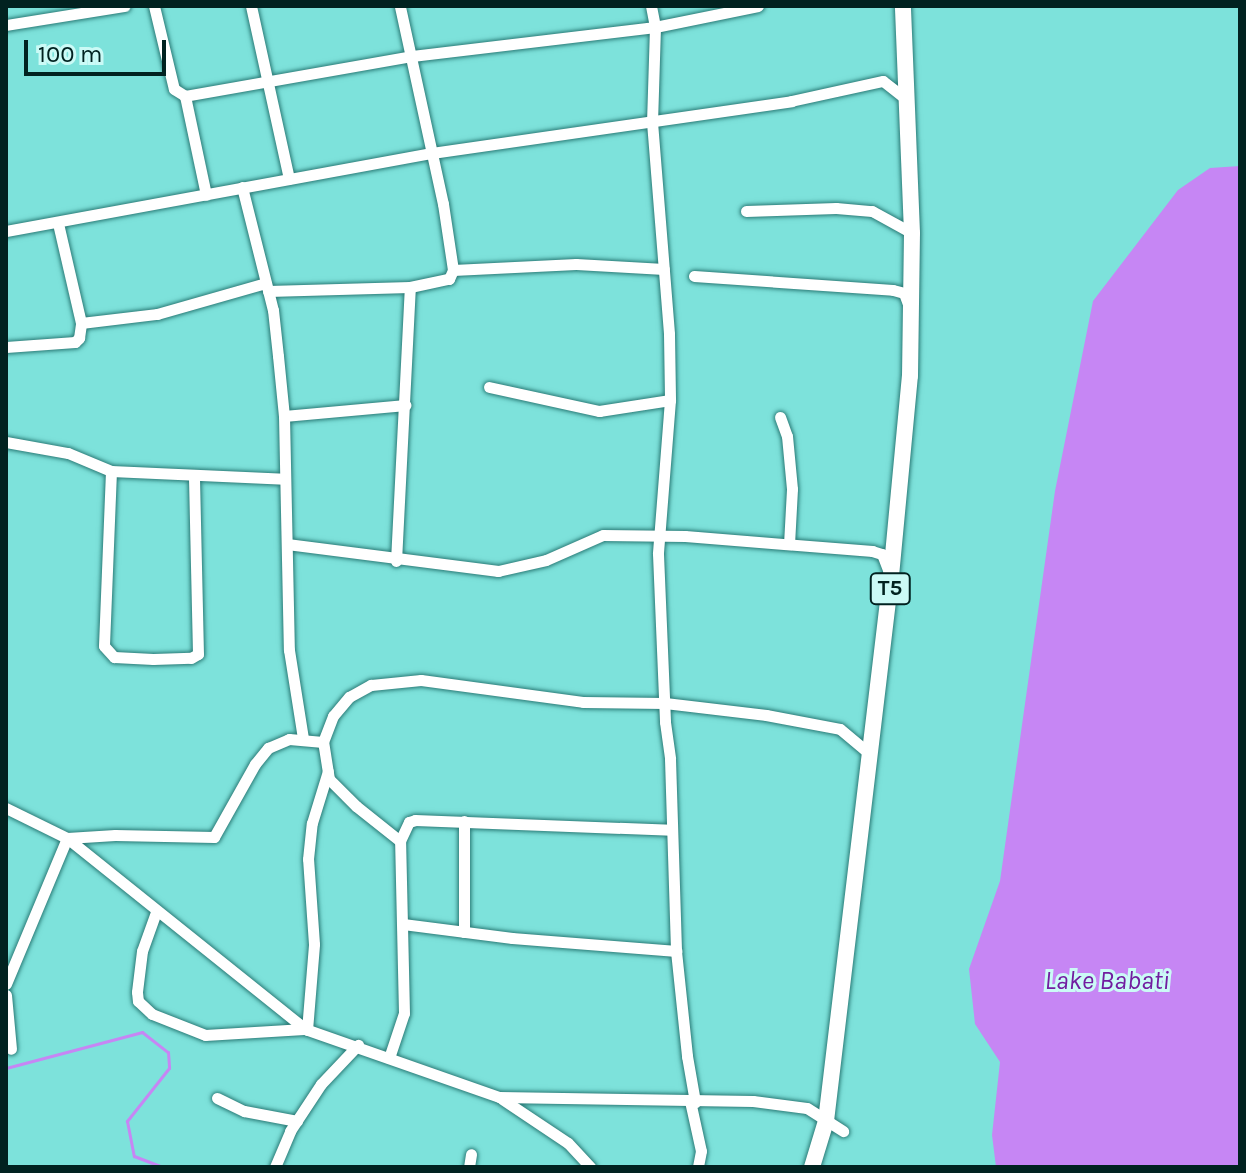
<!DOCTYPE html>
<html>
<head>
<meta charset="utf-8">
<style>
  body { margin:0 }
  #map { position:relative; width:1246px; height:1173px; overflow:hidden; background:#7de2db; font-family:Karla,sans-serif }
  div>[style] { position:absolute }
  .water>* { inset:0; background:#c686f4 }
  .stream>* { height:3px; margin:-1.5px; padding:0 1.5px; transform-origin:1.5px; border-radius:1.5px; background:#c686f4 }
  .roads { filter:drop-shadow(0 0 2px #2b7b77) drop-shadow(0 0 2px #2b7b77) }
  .minor>* { height:11px; margin:-5.5px; padding:0 5.5px; transform-origin:5.5px; border-radius:5.5px; background:#fff }
  .highway>* { height:16px; margin:-8px; padding:0 8px; transform-origin:8px; border-radius:8px; background:#fff }
  span { translate:-50% -50%; white-space:nowrap; text-align:center; line-height:1.15; -webkit-text-stroke:6px #cbfaf6; paint-order:stroke }
  .shield-label span { padding:2px 6px; background:#cbfaf6; border:2px solid; border-radius:6px; -webkit-text-stroke-width:0 }
  .shield-label { font-size:22px; color:#012220; font-weight:700 }
  .water-label { font-size:26px; color:#721da0; font-style:italic }
  .frame { position:absolute; inset:0; border:8px solid #012220; pointer-events:none }
  .scale { position:absolute; left:24px; top:40px; width:142px; height:36px; box-sizing:border-box; border:4px solid #012220; border-top:0; padding-left:10px; font-size:24px; line-height:28px; white-space:nowrap; color:#012220; -webkit-text-stroke:6px #cbfaf6; paint-order:stroke }
</style>
</head>
<body>
<div id="map">
  <div class="water">
    <div style="clip-path:polygon(1240px 166px,1240px 1167px,996px 1167px,992px 1135px,1000px 1062px,975px 1024px,969px 969px,1000px 881px,1055px 491px,1093px 301px,1178px 190px,1210px 168px)"></div>
  </div>
  <div class="stream">
    <div style="left:6px;top:1068px;width:141px;rotate:-14.8deg"></div>
    <div style="left:142px;top:1032px;width:33px;rotate:38deg"></div>
    <div style="left:168px;top:1052px;width:16px;rotate:86deg"></div>
    <div style="left:169px;top:1068px;width:68px;rotate:128.4deg"></div>
    <div style="left:127px;top:1121px;width:36px;rotate:79deg"></div>
    <div style="left:134px;top:1156px;width:30px;rotate:21deg"></div>
  </div>
  <div class="roads">
    <div class="minor">
      <div style="left:154px;top:6px;width:85px;rotate:76.5deg"></div>
      <div style="left:174px;top:89px;width:13px;rotate:32deg"></div>
      <div style="left:185px;top:96px;width:230px;rotate:-10deg"></div>
      <div style="left:412px;top:56px;width:245px;rotate:-6.8deg"></div>
      <div style="left:655px;top:27px;width:105px;rotate:-11.5deg"></div>
      <div style="left:251px;top:6px;width:177px;rotate:77.6deg"></div>
      <div style="left:651px;top:6px;width:21px;rotate:79deg"></div>
      <div style="left:655px;top:27px;width:95px;rotate:91.8deg"></div>
      <div style="left:652px;top:122px;width:213px;rotate:85.4deg"></div>
      <div style="left:669px;top:334px;width:66px;rotate:89.1deg"></div>
      <div style="left:670px;top:400px;width:154px;rotate:94.5deg"></div>
      <div style="left:658px;top:554px;width:168px;rotate:87.6deg"></div>
      <div style="left:665px;top:722px;width:37px;rotate:82deg"></div>
      <div style="left:670px;top:759px;width:192px;rotate:88.2deg"></div>
      <div style="left:676px;top:951px;width:106px;rotate:84deg"></div>
      <div style="left:687px;top:1056px;width:47px;rotate:80.1deg"></div>
      <div style="left:6px;top:25px;width:120px;rotate:-9.1deg"></div>
      <div style="left:185px;top:96px;width:101px;rotate:78deg"></div>
      <div style="left:242px;top:187px;width:127px;rotate:75.9deg"></div>
      <div style="left:273px;top:310px;width:46px;rotate:83.8deg"></div>
      <div style="left:278px;top:356px;width:60px;rotate:84.3deg"></div>
      <div style="left:284px;top:416px;width:234px;rotate:88.8deg"></div>
      <div style="left:289px;top:650px;width:89px;rotate:81deg"></div>
      <div style="left:746px;top:211px;width:90px;rotate:-1.9deg"></div>
      <div style="left:836px;top:208px;width:36px;rotate:5deg"></div>
      <div style="left:872px;top:211px;width:46px;rotate:28.8deg"></div>
      <div style="left:6px;top:231px;width:433px;rotate:-10.4deg"></div>
      <div style="left:432px;top:153px;width:363px;rotate:-8.2deg"></div>
      <div style="left:791px;top:101px;width:94px;rotate:-12.3deg"></div>
      <div style="left:883px;top:81px;width:31px;rotate:38deg"></div>
      <div style="left:453px;top:270px;width:123px;rotate:-2.8deg"></div>
      <div style="left:576px;top:264px;width:88px;rotate:3.3deg"></div>
      <div style="left:694px;top:276px;width:199px;rotate:4deg"></div>
      <div style="left:893px;top:290px;width:11px;rotate:15deg"></div>
      <div style="left:904px;top:293px;width:12px;rotate:70deg"></div>
      <div style="left:268px;top:291px;width:142px;rotate:-1.6deg"></div>
      <div style="left:410px;top:287px;width:40px;rotate:-12deg"></div>
      <div style="left:449px;top:279px;width:10px;rotate:-66deg"></div>
      <div style="left:453px;top:270px;width:67px;rotate:-98.6deg"></div>
      <div style="left:443px;top:204px;width:203px;rotate:-102.3deg"></div>
      <div style="left:81px;top:323px;width:77px;rotate:-6.8deg"></div>
      <div style="left:157px;top:314px;width:113px;rotate:-15.9deg"></div>
      <div style="left:6px;top:347px;width:69px;rotate:-4.1deg"></div>
      <div style="left:75px;top:342px;width:6px;rotate:-45deg"></div>
      <div style="left:79px;top:338px;width:15px;rotate:-82deg"></div>
      <div style="left:81px;top:323px;width:103px;rotate:-103deg"></div>
      <div style="left:489px;top:387px;width:113px;rotate:12.3deg"></div>
      <div style="left:599px;top:411px;width:72px;rotate:-8.8deg"></div>
      <div style="left:284px;top:416px;width:122px;rotate:-5.2deg"></div>
      <div style="left:780px;top:417px;width:20px;rotate:70deg"></div>
      <div style="left:787px;top:436px;width:53px;rotate:84.6deg"></div>
      <div style="left:792px;top:489px;width:55px;rotate:93.1deg"></div>
      <div style="left:6px;top:442px;width:63px;rotate:10.1deg"></div>
      <div style="left:68px;top:453px;width:47px;rotate:22.7deg"></div>
      <div style="left:111px;top:471px;width:173px;rotate:2.6deg"></div>
      <div style="left:111px;top:471px;width:175px;rotate:92.3deg"></div>
      <div style="left:104px;top:646px;width:15px;rotate:48deg"></div>
      <div style="left:114px;top:657px;width:39px;rotate:3deg"></div>
      <div style="left:153px;top:659px;width:38px;rotate:-2deg"></div>
      <div style="left:191px;top:658px;width:8px;rotate:-30deg"></div>
      <div style="left:198px;top:654px;width:179px;rotate:-91.3deg"></div>
      <div style="left:287px;top:544px;width:213px;rotate:7.3deg"></div>
      <div style="left:498px;top:571px;width:49px;rotate:-12.9deg"></div>
      <div style="left:546px;top:560px;width:62px;rotate:-23.7deg"></div>
      <div style="left:603px;top:535px;width:82px;rotate:0.7deg"></div>
      <div style="left:685px;top:536px;width:188px;rotate:4.6deg"></div>
      <div style="left:872px;top:551px;width:10px;rotate:17deg"></div>
      <div style="left:882px;top:554px;width:19px;rotate:69deg"></div>
      <div style="left:396px;top:561px;width:274px;rotate:-87.1deg"></div>
      <div style="left:6px;top:808px;width:68px;rotate:26.2deg"></div>
      <div style="left:67px;top:838px;width:305px;rotate:38.7deg"></div>
      <div style="left:305px;top:1029px;width:206px;rotate:19.3deg"></div>
      <div style="left:499px;top:1097px;width:254px;rotate:0.9deg"></div>
      <div style="left:753px;top:1101px;width:54px;rotate:7.4deg"></div>
      <div style="left:807px;top:1108px;width:43px;rotate:32.6deg"></div>
      <div style="left:400px;top:841px;width:21px;rotate:-65deg"></div>
      <div style="left:409px;top:822px;width:6px;rotate:-18deg"></div>
      <div style="left:415px;top:820px;width:256px;rotate:2.2deg"></div>
      <div style="left:156px;top:912px;width:41px;rotate:109.7deg"></div>
      <div style="left:142px;top:951px;width:41px;rotate:97deg"></div>
      <div style="left:137px;top:992px;width:9px;rotate:84deg"></div>
      <div style="left:138px;top:1001px;width:19px;rotate:43deg"></div>
      <div style="left:152px;top:1014px;width:57px;rotate:21.6deg"></div>
      <div style="left:205px;top:1035px;width:99px;rotate:-3.5deg"></div>
      <div style="left:403px;top:924px;width:110px;rotate:7.3deg"></div>
      <div style="left:512px;top:938px;width:165px;rotate:4.5deg"></div>
      <div style="left:464px;top:932px;width:111px;rotate:-90deg"></div>
      <div style="left:6px;top:984px;width:158px;rotate:-67.3deg"></div>
      <div style="left:67px;top:838px;width:48px;rotate:-3.6deg"></div>
      <div style="left:115px;top:835px;width:99px;rotate:1.2deg"></div>
      <div style="left:214px;top:837px;width:84px;rotate:-60.7deg"></div>
      <div style="left:255px;top:764px;width:21px;rotate:-51deg"></div>
      <div style="left:268px;top:748px;width:23px;rotate:-23deg"></div>
      <div style="left:289px;top:739px;width:34px;rotate:5deg"></div>
      <div style="left:6px;top:995px;width:54px;rotate:84.7deg"></div>
      <div style="left:307px;top:1030px;width:86px;rotate:-85.3deg"></div>
      <div style="left:314px;top:944px;width:85px;rotate:-94deg"></div>
      <div style="left:308px;top:859px;width:36px;rotate:-84deg"></div>
      <div style="left:312px;top:823px;width:54px;rotate:-72.9deg"></div>
      <div style="left:389px;top:1058px;width:47px;rotate:-71.6deg"></div>
      <div style="left:404px;top:1013px;width:172px;rotate:-91.3deg"></div>
      <div style="left:400px;top:841px;width:56px;rotate:-141.5deg"></div>
      <div style="left:356px;top:806px;width:38px;rotate:-135deg"></div>
      <div style="left:329px;top:779px;width:37px;rotate:-99deg"></div>
      <div style="left:323px;top:742px;width:28px;rotate:-69deg"></div>
      <div style="left:333px;top:716px;width:25px;rotate:-50deg"></div>
      <div style="left:349px;top:697px;width:25px;rotate:-29deg"></div>
      <div style="left:371px;top:685px;width:50px;rotate:-5.7deg"></div>
      <div style="left:421px;top:680px;width:163px;rotate:7.7deg"></div>
      <div style="left:583px;top:702px;width:82px;rotate:0.7deg"></div>
      <div style="left:665px;top:703px;width:102px;rotate:6.8deg"></div>
      <div style="left:766px;top:715px;width:75px;rotate:10.7deg"></div>
      <div style="left:840px;top:729px;width:39px;rotate:40deg"></div>
      <div style="left:217px;top:1098px;width:30px;rotate:26deg"></div>
      <div style="left:244px;top:1111px;width:54px;rotate:10.7deg"></div>
      <div style="left:502px;top:1099px;width:79px;rotate:33.7deg"></div>
      <div style="left:568px;top:1143px;width:33px;rotate:47deg"></div>
      <div style="left:690px;top:1101px;width:51px;rotate:77.6deg"></div>
      <div style="left:701px;top:1151px;width:16px;rotate:101deg"></div>
      <div style="left:275px;top:1167px;width:39px;rotate:-67deg"></div>
      <div style="left:290px;top:1131px;width:56px;rotate:-56.6deg"></div>
      <div style="left:321px;top:1084px;width:54px;rotate:-46.5deg"></div>
      <div style="left:469px;top:1167px;width:13px;rotate:-81deg"></div>
    </div>
    <div class="highway">
      <div style="left:812px;top:1167px;width:48px;rotate:-73.1deg"></div>
      <div style="left:826px;top:1121px;width:549px;rotate:-83.2deg"></div>
      <div style="left:891px;top:576px;width:201px;rotate:-84.6deg"></div>
      <div style="left:910px;top:376px;width:143px;rotate:-89.2deg"></div>
      <div style="left:912px;top:233px;width:227px;rotate:-92.3deg"></div>
    </div>
  </div>
  <div class="shield-label">
    <span style="left:890px;top:589px">T5</span>
  </div>
  <div class="water-label">
    <span style="left:1107px;top:981px">Lake Babati</span>
  </div>
  <div class="frame"></div>
  <div class="scale">100 m</div>
</div>
</body>
</html>
